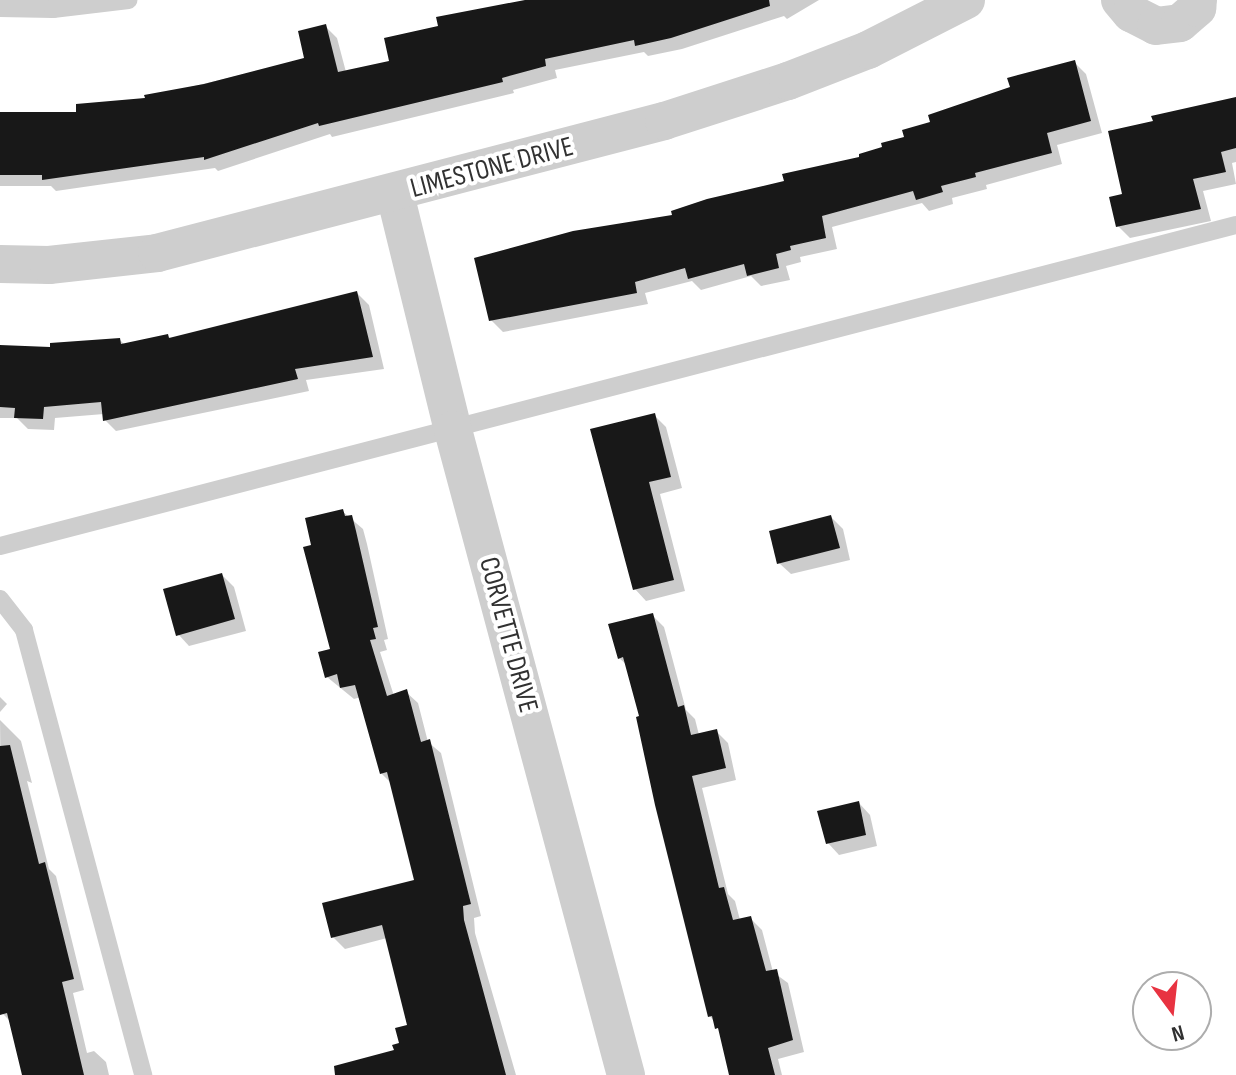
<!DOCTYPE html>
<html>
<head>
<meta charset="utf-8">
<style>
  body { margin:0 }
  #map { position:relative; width:1236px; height:1075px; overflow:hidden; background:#fff; font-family:"Sofia Sans Condensed",sans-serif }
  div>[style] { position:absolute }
  .shadow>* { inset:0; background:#0003 }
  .building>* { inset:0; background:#181818 }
  .lane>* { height:18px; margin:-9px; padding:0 9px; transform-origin:9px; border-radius:9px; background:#cecece }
  .street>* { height:38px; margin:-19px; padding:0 19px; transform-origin:19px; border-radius:19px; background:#cecece }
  span { translate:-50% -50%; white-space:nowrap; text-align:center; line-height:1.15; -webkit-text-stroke:8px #fff; paint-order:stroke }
  .street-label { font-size:28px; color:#313131 }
  .north { position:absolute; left:1132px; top:971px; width:80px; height:80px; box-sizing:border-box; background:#fff; border:2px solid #adadad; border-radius:50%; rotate:165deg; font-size:22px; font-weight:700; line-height:32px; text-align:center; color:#313131 }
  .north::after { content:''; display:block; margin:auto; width:28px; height:36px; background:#e83341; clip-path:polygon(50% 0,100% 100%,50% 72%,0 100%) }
</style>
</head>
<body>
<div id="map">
  <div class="shadow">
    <div style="clip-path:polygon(533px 0,819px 0,787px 19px,784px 16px,682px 49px,648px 56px,644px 52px,555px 70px,557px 78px,513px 90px,514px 93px,332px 137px,330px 134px,218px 171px,215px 168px,56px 191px,51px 186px,0 186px,0 115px,78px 114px,307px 59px,325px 26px,337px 38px,346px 72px,391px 62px,441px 28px)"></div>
    <div style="clip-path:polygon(1074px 62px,1086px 74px,1102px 133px,1057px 145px,1062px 164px,986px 185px,987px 189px,952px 198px,953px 204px,929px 211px,922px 203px,832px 227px,837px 249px,800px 257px,801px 262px,786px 266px,790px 280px,761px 286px,751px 276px,701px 290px,692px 281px,645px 293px,648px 304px,503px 332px,491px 320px,675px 216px,862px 158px)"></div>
    <div style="clip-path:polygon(1236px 99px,1236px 162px,1232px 163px,1236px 184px,1203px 191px,1211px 221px,1130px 238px,1118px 226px,1124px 196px)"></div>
    <div style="clip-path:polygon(357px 293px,369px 305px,384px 369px,306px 380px,309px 391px,116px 431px,105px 420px,104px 414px,55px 418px,54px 430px,28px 429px,17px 418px,0 418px,0 346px,52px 349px,120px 340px,125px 345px,168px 336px,171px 339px)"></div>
    <div style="clip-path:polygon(654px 415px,666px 427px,682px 488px,660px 494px,685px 591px,646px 601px,635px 589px)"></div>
    <div style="clip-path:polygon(342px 511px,363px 529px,367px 544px,388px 639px,384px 640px,387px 650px,380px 652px,394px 696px,406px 692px,418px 703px,428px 742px,441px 753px,481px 916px,474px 918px,475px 933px,516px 1075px,414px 1075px,409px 1026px,387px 938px,345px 949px,333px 937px,416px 881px,392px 784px,381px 773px,361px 697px,354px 699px,327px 677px,332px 650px,314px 547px)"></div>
    <div style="clip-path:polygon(831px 517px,843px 529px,850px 560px,791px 574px,779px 563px)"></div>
    <div style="clip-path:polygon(222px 575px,234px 587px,246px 631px,189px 646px,178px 634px)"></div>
    <div style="clip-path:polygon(652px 615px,664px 627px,686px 710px,695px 719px,699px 735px,716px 731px,728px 743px,736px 780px,702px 788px,728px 894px,735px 901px,740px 920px,750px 918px,762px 930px,773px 972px,788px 983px,804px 1052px,778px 1059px,782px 1075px,732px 1075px,722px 1032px,710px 1016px,642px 718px,628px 666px,619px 658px)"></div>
    <div style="clip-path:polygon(0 697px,7px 704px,0 712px)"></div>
    <div style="clip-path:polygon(0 720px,21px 741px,32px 783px,27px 781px,49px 869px,56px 876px,84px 990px,73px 993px,87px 1053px,94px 1051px,106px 1062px,109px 1075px,23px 1075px,11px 1022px,3px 1014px)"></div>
    <div style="clip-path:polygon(859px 803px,870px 815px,877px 846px,839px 855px,828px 843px)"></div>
  </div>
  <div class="building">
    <div style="clip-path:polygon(525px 0,769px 0,770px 6px,671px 38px,635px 46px,634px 40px,545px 59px,546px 66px,502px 78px,503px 82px,319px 126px,318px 123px,204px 160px,204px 157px,42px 180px,42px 175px,0 175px,0 112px,76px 112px,76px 104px,145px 98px,144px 95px,204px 84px,304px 58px,298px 31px,326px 24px,338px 72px,389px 61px,384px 38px,438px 26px,436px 17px)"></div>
    <div style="clip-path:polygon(1075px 60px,1091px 121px,1047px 133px,1052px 153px,975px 173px,976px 177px,941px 186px,943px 192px,916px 200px,913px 191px,822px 216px,826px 238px,790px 246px,791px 250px,776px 254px,779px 268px,747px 276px,744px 264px,688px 279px,685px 268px,635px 282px,637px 293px,489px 321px,474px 258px,573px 231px,672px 215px,671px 211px,707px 199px,784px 181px,782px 174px,859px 157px,859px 154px,882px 147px,881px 143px,904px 137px,902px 130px,930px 122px,928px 115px,1010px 87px,1007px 78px)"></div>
    <div style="clip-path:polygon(1236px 97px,1236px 148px,1221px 152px,1226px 172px,1193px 179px,1201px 209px,1116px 227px,1109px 197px,1122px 194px,1108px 131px,1153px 121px,1151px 116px)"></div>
    <div style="clip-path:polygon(357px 291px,373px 357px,295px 369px,298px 379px,103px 421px,101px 402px,44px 407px,43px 419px,14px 418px,15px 408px,0 407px,0 345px,50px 347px,50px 343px,120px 338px,121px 344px,168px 334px,169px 338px)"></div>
    <div style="clip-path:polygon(655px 413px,671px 477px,649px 482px,674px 580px,633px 590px,590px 429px)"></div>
    <div style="clip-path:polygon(343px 509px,345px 516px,352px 515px,356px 531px,378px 627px,373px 628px,376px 639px,370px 640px,387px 696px,407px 689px,421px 742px,430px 739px,471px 904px,463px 906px,464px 920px,506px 1075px,335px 1075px,334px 1066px,394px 1050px,392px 1045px,399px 1043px,395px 1028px,407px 1025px,382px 925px,331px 938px,322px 903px,414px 880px,387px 772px,380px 774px,355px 685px,340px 688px,337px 674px,325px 678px,318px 652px,330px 649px,303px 547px,311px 545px,305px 518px)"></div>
    <div style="clip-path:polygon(831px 515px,840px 548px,777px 564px,769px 531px)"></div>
    <div style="clip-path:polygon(222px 573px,235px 619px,176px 636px,163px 589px)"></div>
    <div style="clip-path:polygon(653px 613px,678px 707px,684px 705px,691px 735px,717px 729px,726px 768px,692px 776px,719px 888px,724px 887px,733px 920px,751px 916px,766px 971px,777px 969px,793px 1040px,768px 1048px,775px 1075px,729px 1075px,718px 1028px,715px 1029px,712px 1016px,708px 1017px,655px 805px,636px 717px,639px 716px,623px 657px,618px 659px,608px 624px)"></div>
    <div style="clip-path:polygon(10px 745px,39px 864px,45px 862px,74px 979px,62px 982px,84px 1075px,22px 1075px,7px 1013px,0 1015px,0 746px)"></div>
    <div style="clip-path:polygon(859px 801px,866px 835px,826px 844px,817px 811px)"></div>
  </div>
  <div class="lane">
    <div style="left:0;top:8px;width:53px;rotate:1.1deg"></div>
    <div style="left:53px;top:9px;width:76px;rotate:-6.8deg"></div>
    <div style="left:0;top:546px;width:1277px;rotate:-14.56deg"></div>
    <div style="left:0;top:599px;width:39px;rotate:52deg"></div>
    <div style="left:24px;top:630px;width:461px;rotate:75deg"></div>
  </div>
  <div class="street">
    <div style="left:1120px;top:0;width:17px;rotate:50deg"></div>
    <div style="left:1131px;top:13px;width:28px;rotate:27deg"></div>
    <div style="left:1156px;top:26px;width:24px;rotate:-7deg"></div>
    <div style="left:1180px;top:23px;width:23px;rotate:-41deg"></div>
    <div style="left:1197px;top:8px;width:8px;rotate:-83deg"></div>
    <div style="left:395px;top:194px;width:243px;rotate:76.2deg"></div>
    <div style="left:453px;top:430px;width:668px;rotate:74.99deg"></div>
    <div style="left:0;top:264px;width:49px;rotate:1.2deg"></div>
    <div style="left:49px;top:265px;width:109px;rotate:-6.3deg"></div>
    <div style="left:157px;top:253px;width:524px;rotate:-14.59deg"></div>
    <div style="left:664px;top:121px;width:130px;rotate:-17.9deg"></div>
    <div style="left:788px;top:81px;width:86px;rotate:-21.2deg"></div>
    <div style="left:868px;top:50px;width:110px;rotate:-27deg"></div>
  </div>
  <div class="street-label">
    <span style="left:492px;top:168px;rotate:-15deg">LIMESTONE DRIVE</span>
    <span style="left:508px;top:635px;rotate:75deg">CORVETTE DRIVE</span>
  </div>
  <div class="north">N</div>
</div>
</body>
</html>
